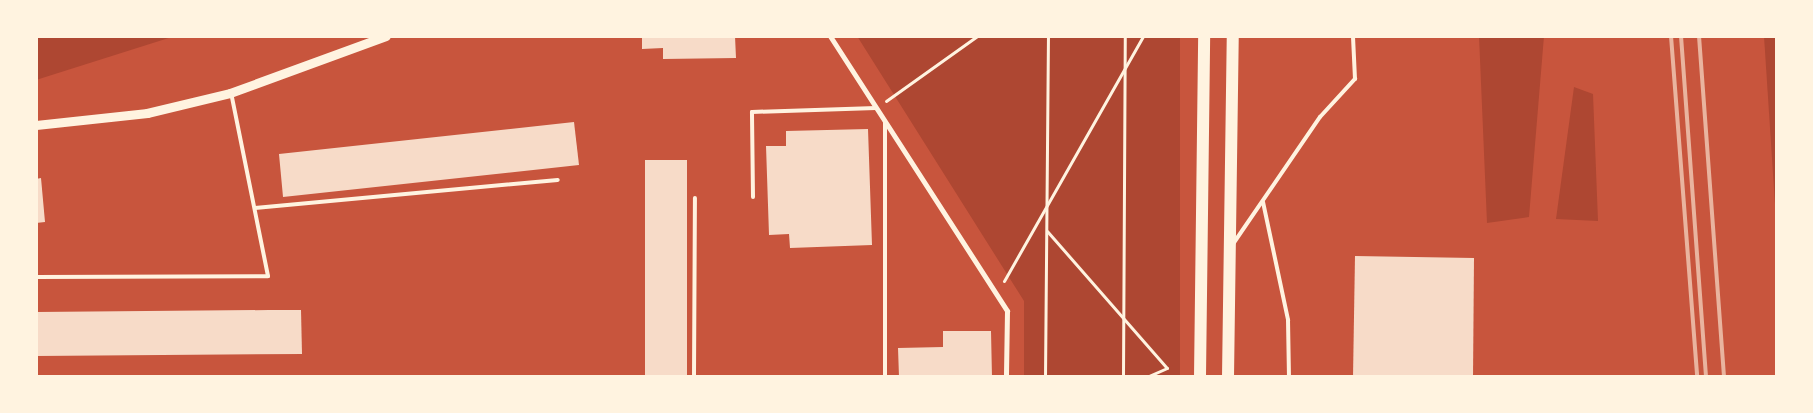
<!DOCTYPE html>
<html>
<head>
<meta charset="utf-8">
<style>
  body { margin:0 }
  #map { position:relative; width:1813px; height:413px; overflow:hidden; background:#c8553d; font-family:"IBM Plex Serif",serif }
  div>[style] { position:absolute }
  .green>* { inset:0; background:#ae4732 }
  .building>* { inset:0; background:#f7dbc8 }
  .path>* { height:3px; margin:-1.5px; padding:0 1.5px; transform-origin:1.5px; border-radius:1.5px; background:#fff3e0 }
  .service>* { height:4px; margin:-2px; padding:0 2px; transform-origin:2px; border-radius:2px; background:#fff3e0 }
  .minor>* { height:5px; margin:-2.5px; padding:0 2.5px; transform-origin:2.5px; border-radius:2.5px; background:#fff3e0 }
  .tertiary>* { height:9px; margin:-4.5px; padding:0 4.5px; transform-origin:4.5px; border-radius:4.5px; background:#fff3e0 }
  .primary>* { height:12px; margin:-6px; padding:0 6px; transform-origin:6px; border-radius:6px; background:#fff3e0 }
  .rail>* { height:4px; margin:-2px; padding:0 2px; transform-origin:2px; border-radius:2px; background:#e9b49f }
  span { translate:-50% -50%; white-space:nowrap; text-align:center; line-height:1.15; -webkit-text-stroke:4px #fff3e0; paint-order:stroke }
  .frame { position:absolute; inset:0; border:38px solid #fff3e0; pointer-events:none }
</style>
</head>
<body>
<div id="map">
  <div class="green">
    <div style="clip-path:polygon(36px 36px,175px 36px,36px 80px)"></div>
    <div style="clip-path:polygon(857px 36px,1180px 36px,1180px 377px,1024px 377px,1024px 301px)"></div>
    <div style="clip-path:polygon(1479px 36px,1544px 36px,1529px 217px,1487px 223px)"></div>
    <div style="clip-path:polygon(1764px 36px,1777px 36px,1777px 235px)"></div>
    <div style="clip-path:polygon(1574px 87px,1593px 94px,1598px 221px,1556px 219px)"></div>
  </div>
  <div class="building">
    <div style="clip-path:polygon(642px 36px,735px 36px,736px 58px,663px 59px,663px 48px,642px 49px)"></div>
    <div style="clip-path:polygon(574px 122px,579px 165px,283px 197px,279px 154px)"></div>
    <div style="clip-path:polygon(868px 129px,872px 245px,790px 248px,789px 234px,769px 235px,766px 146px,786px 146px,786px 131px)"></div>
    <div style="clip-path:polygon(645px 160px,687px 160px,687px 377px,645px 377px)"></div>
    <div style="clip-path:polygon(41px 178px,45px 222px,36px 223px,36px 179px)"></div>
    <div style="clip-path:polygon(1355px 256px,1474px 258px,1473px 377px,1353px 377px)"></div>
    <div style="clip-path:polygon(269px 310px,301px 310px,302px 354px,36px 356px,36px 312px)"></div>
    <div style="clip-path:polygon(943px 331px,991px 331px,992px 377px,899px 377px,898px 348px,943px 347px)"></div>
  </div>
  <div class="path">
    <div style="left:886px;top:101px;width:112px;rotate:-35.5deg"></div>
    <div style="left:1047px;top:231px;width:182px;rotate:48.8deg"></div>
    <div style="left:1167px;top:368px;width:22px;rotate:156deg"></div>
    <div style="left:1004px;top:281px;width:282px;rotate:-60.4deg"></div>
    <div style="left:1045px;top:377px;width:341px;rotate:-89.5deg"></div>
    <div style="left:1123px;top:377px;width:341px;rotate:-89.7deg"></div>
  </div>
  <div class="service">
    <div style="left:885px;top:122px;width:255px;rotate:90deg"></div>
    <div style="left:753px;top:197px;width:85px;rotate:-90.7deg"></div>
    <div style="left:752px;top:112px;width:124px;rotate:-1.8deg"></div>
    <div style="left:1263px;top:202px;width:121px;rotate:78deg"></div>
    <div style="left:1288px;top:320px;width:57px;rotate:89deg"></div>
    <div style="left:255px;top:208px;width:304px;rotate:-5.3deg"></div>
    <div style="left:1233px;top:244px;width:154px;rotate:-55.6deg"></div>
    <div style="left:1320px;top:117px;width:52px;rotate:-47.4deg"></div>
    <div style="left:1355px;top:79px;width:43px;rotate:-92.7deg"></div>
    <div style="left:36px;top:277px;width:232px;rotate:-0.2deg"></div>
    <div style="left:268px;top:276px;width:187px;rotate:-101.4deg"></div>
    <div style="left:694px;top:377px;width:179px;rotate:-89.7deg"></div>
  </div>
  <div class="minor">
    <div style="left:830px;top:36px;width:327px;rotate:57.2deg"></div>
    <div style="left:1007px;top:311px;width:66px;rotate:90.9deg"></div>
  </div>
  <div class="tertiary">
    <div style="left:36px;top:125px;width:112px;rotate:-6.2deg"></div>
    <div style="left:147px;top:113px;width:85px;rotate:-13.5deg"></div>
    <div style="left:230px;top:93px;width:166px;rotate:-20.1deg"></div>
  </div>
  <div class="primary">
    <div style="left:1200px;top:377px;width:341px;rotate:-89.3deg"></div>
    <div style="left:1228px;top:377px;width:341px;rotate:-89.2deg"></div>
  </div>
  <div class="rail">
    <div style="left:1671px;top:36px;width:342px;rotate:85.6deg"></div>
    <div style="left:1681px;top:36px;width:342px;rotate:85.8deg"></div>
    <div style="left:1699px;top:36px;width:342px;rotate:85.8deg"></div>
  </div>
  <div class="frame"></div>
</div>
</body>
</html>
